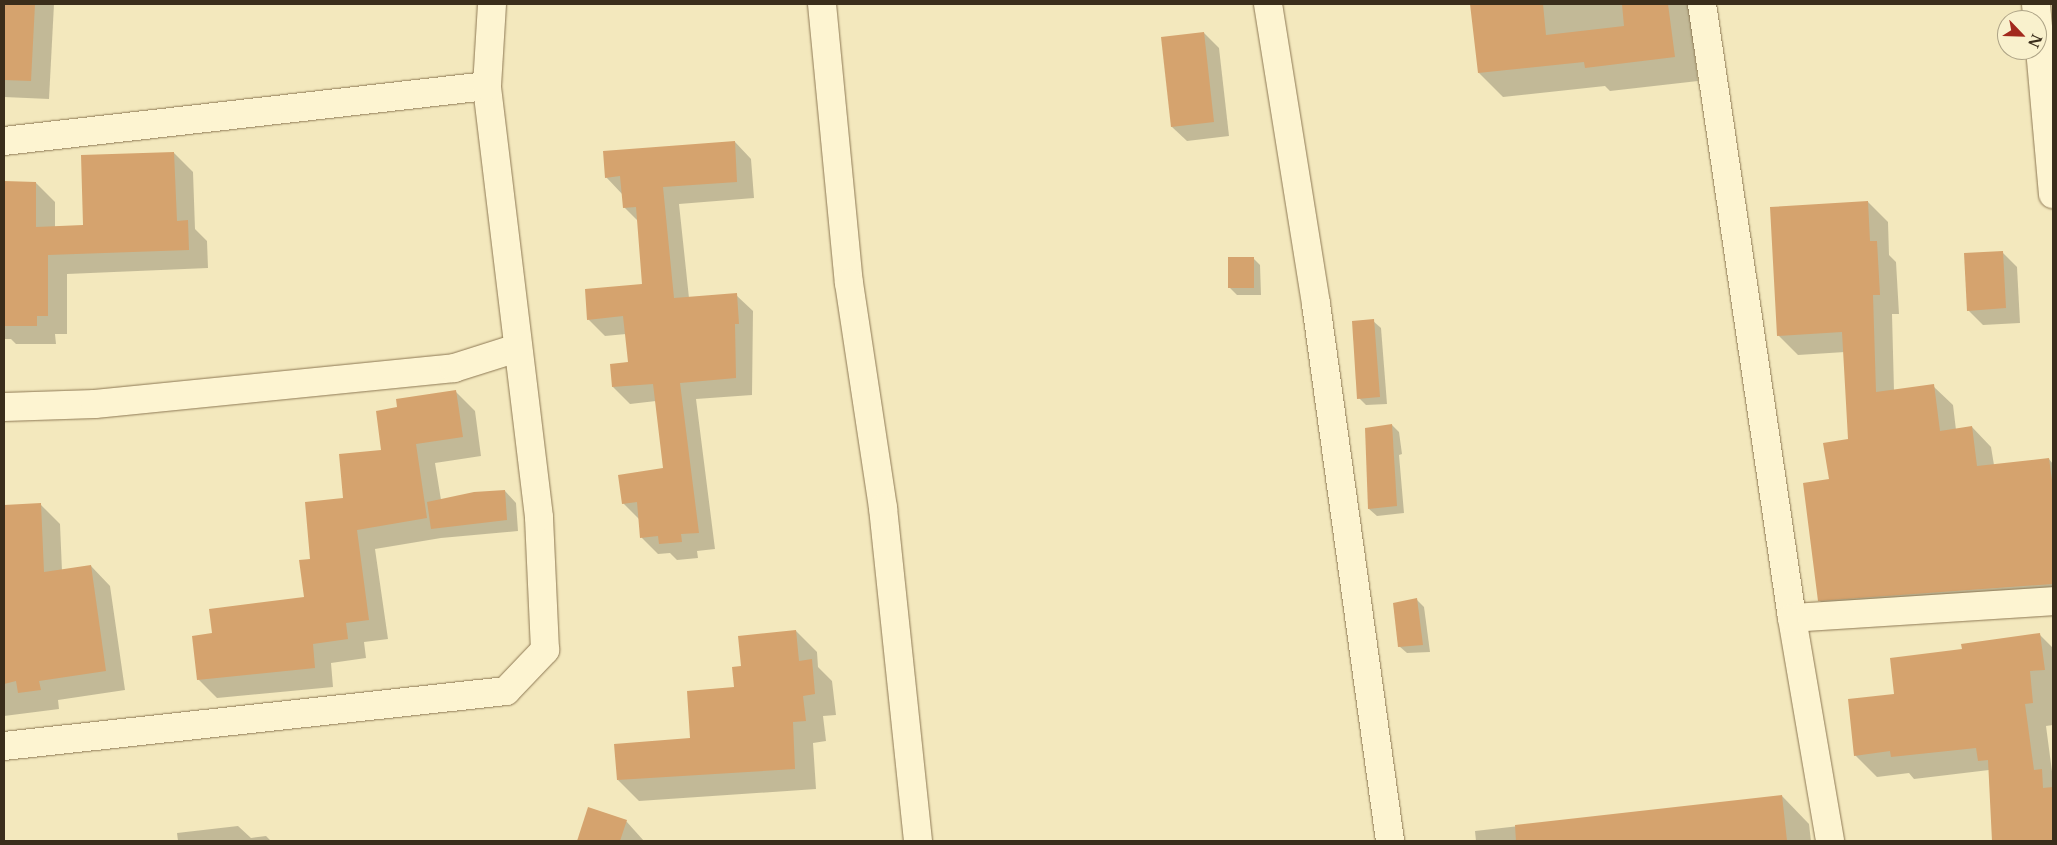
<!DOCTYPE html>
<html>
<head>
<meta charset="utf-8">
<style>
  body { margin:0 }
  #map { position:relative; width:2057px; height:845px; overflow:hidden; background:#f3e8bd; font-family:"Libre Baskerville",serif }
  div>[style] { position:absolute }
  .shadow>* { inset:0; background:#0003 }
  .building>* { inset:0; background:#d5a36e }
  .roads { filter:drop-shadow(0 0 1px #8d7854) drop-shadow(0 0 1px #8d7854) }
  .minor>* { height:28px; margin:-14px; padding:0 14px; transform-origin:14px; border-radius:14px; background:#fdf4d1 }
  .secondary>* { height:28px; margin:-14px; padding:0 14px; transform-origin:14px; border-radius:14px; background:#fdf4d1 }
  span { translate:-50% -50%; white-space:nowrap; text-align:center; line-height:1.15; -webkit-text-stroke:4.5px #f9f1cd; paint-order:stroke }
  .frame { position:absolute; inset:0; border:5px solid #3a2d1b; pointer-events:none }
  .north { position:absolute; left:1997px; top:10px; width:50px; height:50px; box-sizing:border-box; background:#f9f1cd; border:1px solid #ada386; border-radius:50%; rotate:114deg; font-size:14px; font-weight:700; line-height:20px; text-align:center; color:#3a2d1b }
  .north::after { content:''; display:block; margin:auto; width:18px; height:22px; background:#a2291d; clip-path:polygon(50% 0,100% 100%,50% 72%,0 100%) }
</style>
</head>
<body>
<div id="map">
  <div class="shadow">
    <div style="clip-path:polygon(4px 4px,54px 4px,49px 99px,4px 97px)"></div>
    <div style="clip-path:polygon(1472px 4px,1689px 4px,1698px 81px,1610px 91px,1605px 86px,1503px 97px,1479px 73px)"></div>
    <div style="clip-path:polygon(1204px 33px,1219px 48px,1229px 136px,1187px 141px,1172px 127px)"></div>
    <div style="clip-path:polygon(735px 142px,751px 159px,754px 198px,679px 204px,689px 298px,736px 295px,753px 311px,752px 395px,696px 399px,715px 549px,697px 551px,698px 558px,677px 560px,670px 553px,658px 554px,642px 538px,640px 520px,623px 503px,665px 469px,656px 401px,630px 404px,613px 387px,629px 364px,626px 334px,605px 336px,588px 319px,643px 285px,638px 221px,624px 207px,623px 195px,606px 177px)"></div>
    <div style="clip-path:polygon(174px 153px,193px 172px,195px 229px,207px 241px,208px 268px,67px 274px,67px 334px,55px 334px,56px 344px,16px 344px,11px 339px,4px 339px,4px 182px,36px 183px,55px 202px,55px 227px,84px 226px)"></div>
    <div style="clip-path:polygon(1868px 202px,1888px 222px,1889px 255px,1896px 262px,1899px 314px,1892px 314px,1894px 391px,1933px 386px,1953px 405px,1956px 430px,1972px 427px,1991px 447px,1994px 465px,2049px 459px,2053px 464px,2053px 605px,1839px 620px,1819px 600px,1830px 480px,1849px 440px,1845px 352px,1798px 355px,1778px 335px)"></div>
    <div style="clip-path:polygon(2002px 252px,2017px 267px,2020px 323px,1983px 325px,1968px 310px)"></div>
    <div style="clip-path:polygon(1253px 258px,1260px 265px,1261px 295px,1237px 295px,1230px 288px)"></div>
    <div style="clip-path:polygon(1373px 321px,1381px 328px,1387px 404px,1366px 405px,1359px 398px)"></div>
    <div style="clip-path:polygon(456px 392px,475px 411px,481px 456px,435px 463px,441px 500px,505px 491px,516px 503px,518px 531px,441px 538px,375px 549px,388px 639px,364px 642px,366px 658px,331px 663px,333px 687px,217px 698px,198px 679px,213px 634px,305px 598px,312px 560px,344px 500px,383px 451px,399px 408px)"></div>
    <div style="clip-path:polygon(1392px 425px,1399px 432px,1402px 454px,1399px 455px,1404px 513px,1377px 516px,1369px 509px)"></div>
    <div style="clip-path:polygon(41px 505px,60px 524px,62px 571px,91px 566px,110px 586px,125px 690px,58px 700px,59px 709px,4px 716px,4px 506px)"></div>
    <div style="clip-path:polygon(1417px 600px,1424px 607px,1430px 652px,1407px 653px,1399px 646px)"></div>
    <div style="clip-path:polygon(796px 631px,817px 652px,818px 667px,832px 681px,836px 715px,823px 716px,826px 741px,813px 743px,816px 789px,639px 801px,618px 780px,692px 740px,735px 688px,743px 667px)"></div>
    <div style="clip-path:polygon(2039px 634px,2053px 648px,2053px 725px,2046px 726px,2053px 779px,2053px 841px,1993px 841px,1989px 770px,1914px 779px,1909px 773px,1877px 777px,1855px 755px,1895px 695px,1964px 650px)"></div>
    <div style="clip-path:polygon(1782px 796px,1809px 824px,1811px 841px,1476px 841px,1475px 831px)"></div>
    <div style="clip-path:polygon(589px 809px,626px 821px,644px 841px,579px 841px)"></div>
    <div style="clip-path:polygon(238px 826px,251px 838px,266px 836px,271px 841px,178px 841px,177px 833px)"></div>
  </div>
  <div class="building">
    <div style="clip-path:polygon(4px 4px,35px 4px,31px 81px,4px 80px)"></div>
    <div style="clip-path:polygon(1470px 4px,1543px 4px,1546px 35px,1624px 26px,1622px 4px,1668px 4px,1675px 57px,1585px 68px,1584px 62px,1478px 73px)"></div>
    <div style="clip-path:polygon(1204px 32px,1214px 122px,1171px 127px,1161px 37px)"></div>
    <div style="clip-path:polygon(735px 141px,737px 182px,663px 187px,674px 298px,737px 293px,739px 324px,735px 324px,736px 378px,680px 383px,699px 533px,681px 534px,682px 542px,659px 544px,658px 536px,640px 538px,637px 502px,622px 504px,618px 475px,663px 468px,653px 384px,612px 387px,610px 364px,628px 362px,623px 316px,587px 320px,585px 289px,642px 284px,636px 207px,623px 208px,620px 176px,605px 178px,603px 151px)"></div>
    <div style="clip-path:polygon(174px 152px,177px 221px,188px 220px,189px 250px,48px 255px,48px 316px,37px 316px,37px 326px,4px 326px,4px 181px,36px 182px,36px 227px,83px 225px,81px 155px)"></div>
    <div style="clip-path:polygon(1868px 201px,1870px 241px,1877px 241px,1880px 295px,1873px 295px,1876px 392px,1934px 384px,1940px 431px,1972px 426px,1977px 466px,2049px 458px,2053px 488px,2053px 584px,1818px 601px,1803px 483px,1829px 479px,1823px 443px,1848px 439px,1842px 332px,1777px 336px,1770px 207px)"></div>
    <div style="clip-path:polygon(2003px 251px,2006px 308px,1967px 311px,1964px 253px)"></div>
    <div style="clip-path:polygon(1228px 257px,1254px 257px,1254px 288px,1228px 288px)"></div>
    <div style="clip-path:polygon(1374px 319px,1380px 397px,1357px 399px,1352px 321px)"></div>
    <div style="clip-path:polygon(456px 390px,463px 437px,416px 444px,427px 518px,357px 530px,369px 620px,346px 623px,348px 639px,313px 644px,315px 668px,197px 680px,192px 636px,212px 633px,209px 609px,304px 597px,299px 560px,310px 559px,305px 502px,343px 498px,339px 454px,381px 450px,376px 411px,397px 407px,396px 399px)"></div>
    <div style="clip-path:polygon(1392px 424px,1397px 506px,1368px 509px,1365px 428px)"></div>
    <div style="clip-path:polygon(505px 490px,507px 520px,431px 529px,427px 502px,474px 492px)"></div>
    <div style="clip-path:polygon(41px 503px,44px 572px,91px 565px,106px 671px,39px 681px,41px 690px,18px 693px,16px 681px,4px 684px,4px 505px)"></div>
    <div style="clip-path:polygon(1417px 598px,1423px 645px,1398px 647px,1393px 603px)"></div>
    <div style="clip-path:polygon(796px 630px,799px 661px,812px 659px,815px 694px,803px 696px,806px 721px,793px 722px,795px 769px,617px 780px,614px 744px,690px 738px,687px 691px,734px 687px,732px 667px,741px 666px,738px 636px)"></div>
    <div style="clip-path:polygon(2040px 633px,2045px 670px,2030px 671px,2033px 703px,2025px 704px,2034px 770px,2042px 769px,2043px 788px,2053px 787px,2053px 841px,1992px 841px,1988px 760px,1978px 761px,1976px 748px,1891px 757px,1890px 751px,1854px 756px,1848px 699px,1894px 694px,1890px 658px,1962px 649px,1961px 644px)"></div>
    <div style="clip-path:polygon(1782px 795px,1787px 841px,1516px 841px,1515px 825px)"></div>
    <div style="clip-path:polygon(588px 807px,627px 820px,620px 841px,577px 841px)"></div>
  </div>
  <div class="roads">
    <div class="minor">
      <div style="left:822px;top:4px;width:280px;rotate:84.5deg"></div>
      <div style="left:849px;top:283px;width:228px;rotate:81.4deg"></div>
      <div style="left:883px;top:508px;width:335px;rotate:84deg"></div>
      <div style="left:1702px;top:4px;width:621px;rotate:81.66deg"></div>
      <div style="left:1792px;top:618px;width:226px;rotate:80.3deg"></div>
      <div style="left:2036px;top:4px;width:191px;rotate:84.9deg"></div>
      <div style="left:4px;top:141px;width:486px;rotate:-6.5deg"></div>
      <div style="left:4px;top:407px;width:91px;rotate:-1.9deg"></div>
      <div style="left:95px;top:404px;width:361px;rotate:-5.7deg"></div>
      <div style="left:454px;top:368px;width:66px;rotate:-17.6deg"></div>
      <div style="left:1792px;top:618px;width:262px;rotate:-3.7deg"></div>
      <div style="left:4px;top:746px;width:505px;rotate:-6.25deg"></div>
      <div style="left:506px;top:691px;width:57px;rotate:-46.4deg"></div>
      <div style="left:545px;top:650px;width:133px;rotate:-92.6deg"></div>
      <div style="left:539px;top:517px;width:434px;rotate:-96.9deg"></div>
      <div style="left:487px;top:86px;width:82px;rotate:-86.5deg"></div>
    </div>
    <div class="secondary">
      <div style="left:1268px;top:4px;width:304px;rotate:80.9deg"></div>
      <div style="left:1316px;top:304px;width:542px;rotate:82.15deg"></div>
    </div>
  </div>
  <div class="frame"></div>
  <div class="north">N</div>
</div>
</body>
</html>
